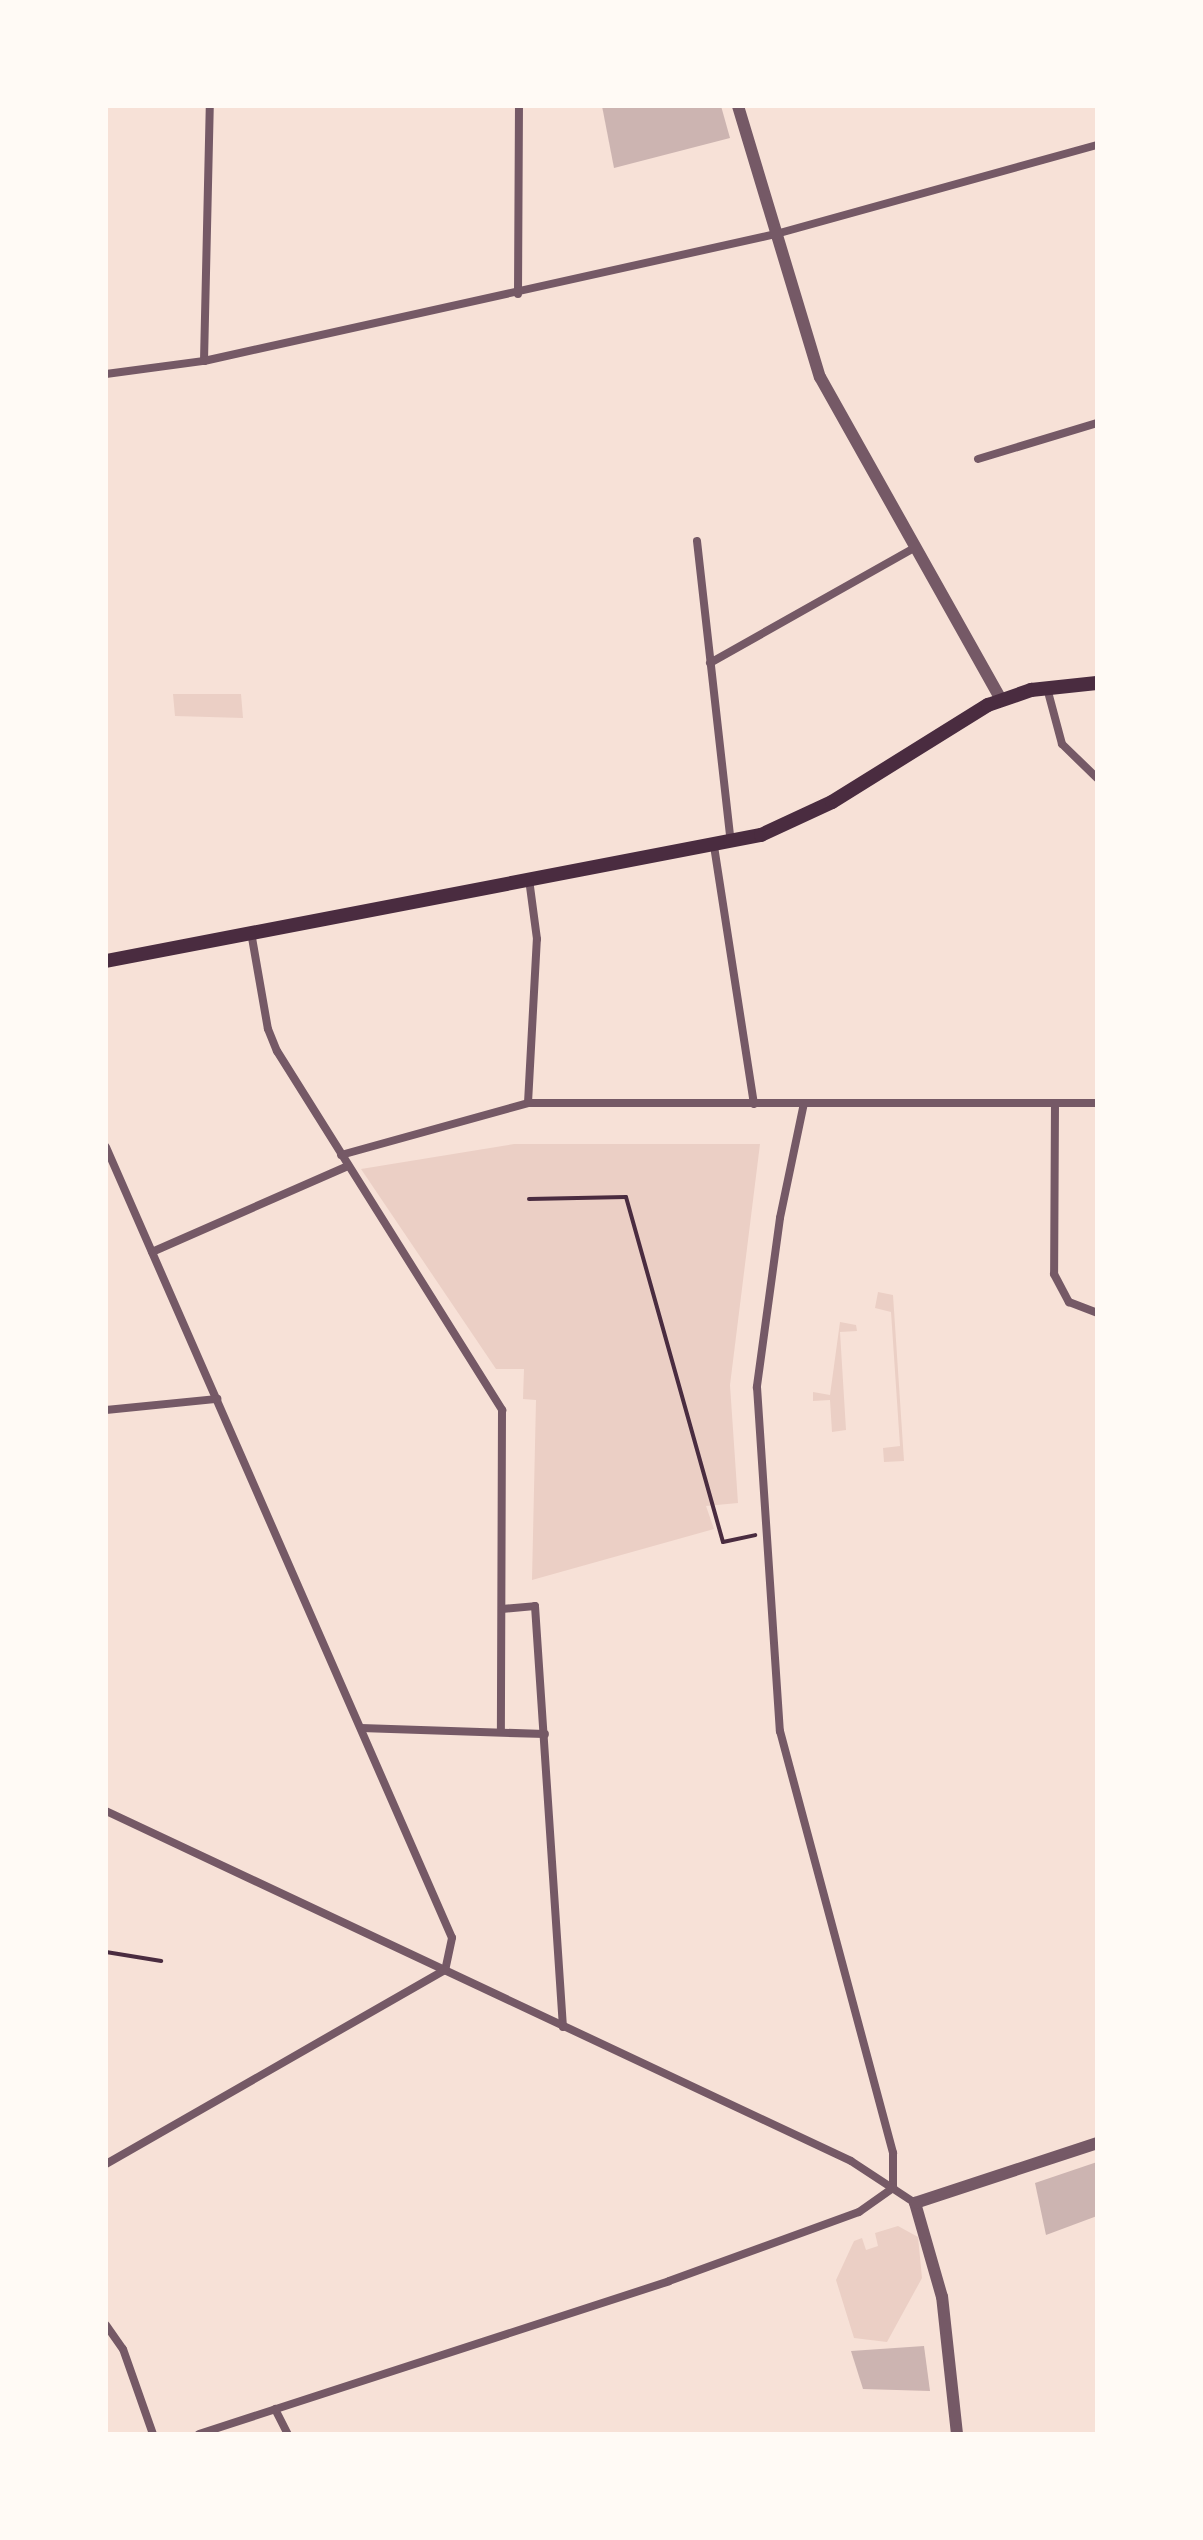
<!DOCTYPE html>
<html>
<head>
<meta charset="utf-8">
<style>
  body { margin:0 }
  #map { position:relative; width:1203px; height:2540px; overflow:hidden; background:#f7e1d7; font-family:"Titillium Web",sans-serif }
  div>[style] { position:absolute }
  .green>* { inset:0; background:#ebcfc5 }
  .building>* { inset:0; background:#ccb4b1 }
  .path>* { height:4px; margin:-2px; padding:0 2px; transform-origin:2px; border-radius:2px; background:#4a2c40 }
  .minor>* { height:8px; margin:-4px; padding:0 4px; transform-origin:4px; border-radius:4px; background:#755966 }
  .tertiary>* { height:12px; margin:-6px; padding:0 6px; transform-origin:6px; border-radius:6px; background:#755966 }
  .secondary>* { height:14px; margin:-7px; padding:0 7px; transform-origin:7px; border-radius:7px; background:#4a2c40 }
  span { translate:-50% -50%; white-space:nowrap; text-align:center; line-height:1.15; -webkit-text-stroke:7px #fffaf5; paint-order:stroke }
  .frame { position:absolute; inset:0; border:108px solid #fffaf5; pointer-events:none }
</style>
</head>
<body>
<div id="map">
  <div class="green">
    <div style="clip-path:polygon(173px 694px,241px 694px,243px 718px,175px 716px)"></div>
    <div style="clip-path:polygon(514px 1144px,760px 1144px,730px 1385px,738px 1503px,706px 1506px,714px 1529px,532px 1580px,536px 1400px,523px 1399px,524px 1369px,496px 1369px,361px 1169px)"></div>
    <div style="clip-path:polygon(878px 1292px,893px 1295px,904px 1461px,884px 1462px,883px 1448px,900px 1446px,891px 1312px,875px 1308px)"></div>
    <div style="clip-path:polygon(840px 1322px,856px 1325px,857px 1331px,840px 1332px,846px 1430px,832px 1432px,830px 1400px,813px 1401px,813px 1392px,830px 1395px)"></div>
    <div style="clip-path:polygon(898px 2226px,918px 2237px,922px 2278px,887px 2342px,854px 2338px,836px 2280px,854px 2241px,862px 2238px,866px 2250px,878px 2246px,875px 2233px)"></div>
  </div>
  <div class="building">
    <div style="clip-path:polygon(602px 106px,721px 106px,730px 138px,614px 168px)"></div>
    <div style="clip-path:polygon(1097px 2162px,1097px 2216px,1046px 2235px,1035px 2183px)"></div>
    <div style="clip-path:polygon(924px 2346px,930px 2391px,863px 2389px,851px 2351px)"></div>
  </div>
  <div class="path">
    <div style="left:529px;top:1199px;width:97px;rotate:-1.2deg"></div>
    <div style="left:626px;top:1197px;width:358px;rotate:74.3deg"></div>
    <div style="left:723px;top:1542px;width:33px;rotate:-12deg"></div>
    <div style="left:106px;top:1952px;width:56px;rotate:9.3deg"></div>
  </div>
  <div class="minor">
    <div style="left:518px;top:294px;width:188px;rotate:-89.7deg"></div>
    <div style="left:204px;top:361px;width:255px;rotate:-88.7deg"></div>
    <div style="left:106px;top:374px;width:99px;rotate:-7.6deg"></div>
    <div style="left:204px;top:361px;width:586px;rotate:-12.52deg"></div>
    <div style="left:776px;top:234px;width:333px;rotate:-15.5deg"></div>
    <div style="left:978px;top:459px;width:124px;rotate:-16.8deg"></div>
    <div style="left:697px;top:541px;width:303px;rotate:83.6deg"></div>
    <div style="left:710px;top:663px;width:234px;rotate:-29.4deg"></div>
    <div style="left:1047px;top:688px;width:58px;rotate:75deg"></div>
    <div style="left:1062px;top:744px;width:49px;rotate:44.2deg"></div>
    <div style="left:714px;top:846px;width:261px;rotate:81.2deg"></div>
    <div style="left:251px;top:932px;width:98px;rotate:80.1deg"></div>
    <div style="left:268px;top:1029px;width:24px;rotate:68deg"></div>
    <div style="left:277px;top:1051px;width:424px;rotate:57.9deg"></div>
    <div style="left:502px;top:1410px;width:322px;rotate:90.2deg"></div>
    <div style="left:528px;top:1103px;width:164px;rotate:-86.9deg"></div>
    <div style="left:537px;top:939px;width:61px;rotate:-97.6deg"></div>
    <div style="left:804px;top:1103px;width:117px;rotate:101.8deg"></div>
    <div style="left:780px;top:1218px;width:171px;rotate:97.8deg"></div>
    <div style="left:757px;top:1387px;width:345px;rotate:86.2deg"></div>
    <div style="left:780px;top:1731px;width:437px;rotate:75deg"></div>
    <div style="left:893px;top:2153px;width:35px;rotate:90deg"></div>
    <div style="left:1055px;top:1103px;width:171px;rotate:90.3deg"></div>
    <div style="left:1054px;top:1274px;width:32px;rotate:62deg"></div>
    <div style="left:1069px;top:1302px;width:30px;rotate:21deg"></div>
    <div style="left:106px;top:1147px;width:863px;rotate:66.37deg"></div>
    <div style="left:452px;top:1938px;width:33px;rotate:102deg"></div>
    <div style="left:341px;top:1155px;width:194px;rotate:-15.5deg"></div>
    <div style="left:528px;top:1103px;width:569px"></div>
    <div style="left:152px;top:1252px;width:214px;rotate:-23.7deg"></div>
    <div style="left:106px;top:1410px;width:112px;rotate:-5.7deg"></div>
    <div style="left:502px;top:1609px;width:33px;rotate:-5deg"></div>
    <div style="left:535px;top:1606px;width:422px;rotate:86.2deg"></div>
    <div style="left:361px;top:1728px;width:184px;rotate:1.9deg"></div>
    <div style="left:106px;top:1811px;width:823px;rotate:25.16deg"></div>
    <div style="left:851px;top:2161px;width:77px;rotate:33.3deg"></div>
    <div style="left:106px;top:2164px;width:391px;rotate:-29.8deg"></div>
    <div style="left:106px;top:2325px;width:29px;rotate:55deg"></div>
    <div style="left:123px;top:2349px;width:90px;rotate:70.6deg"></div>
    <div style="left:275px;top:2409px;width:28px;rotate:63deg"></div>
    <div style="left:199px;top:2434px;width:494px;rotate:-18deg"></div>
    <div style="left:669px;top:2281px;width:202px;rotate:-20deg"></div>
    <div style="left:859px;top:2212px;width:42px;rotate:-35.2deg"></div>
  </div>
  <div class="tertiary">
    <div style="left:738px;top:106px;width:283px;rotate:73.2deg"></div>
    <div style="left:820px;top:377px;width:369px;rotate:60.7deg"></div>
    <div style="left:957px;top:2434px;width:138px;rotate:-96.2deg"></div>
    <div style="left:942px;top:2297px;width:98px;rotate:-106deg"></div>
    <div style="left:915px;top:2203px;width:192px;rotate:-18.2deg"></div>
  </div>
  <div class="secondary">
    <div style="left:106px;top:961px;width:667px;rotate:-10.89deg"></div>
    <div style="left:761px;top:835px;width:78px;rotate:-24.9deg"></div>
    <div style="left:832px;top:802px;width:184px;rotate:-31.9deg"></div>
    <div style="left:988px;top:705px;width:46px;rotate:-19.2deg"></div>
    <div style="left:1031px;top:690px;width:66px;rotate:-6.1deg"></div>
  </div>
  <div class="frame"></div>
</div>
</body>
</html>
